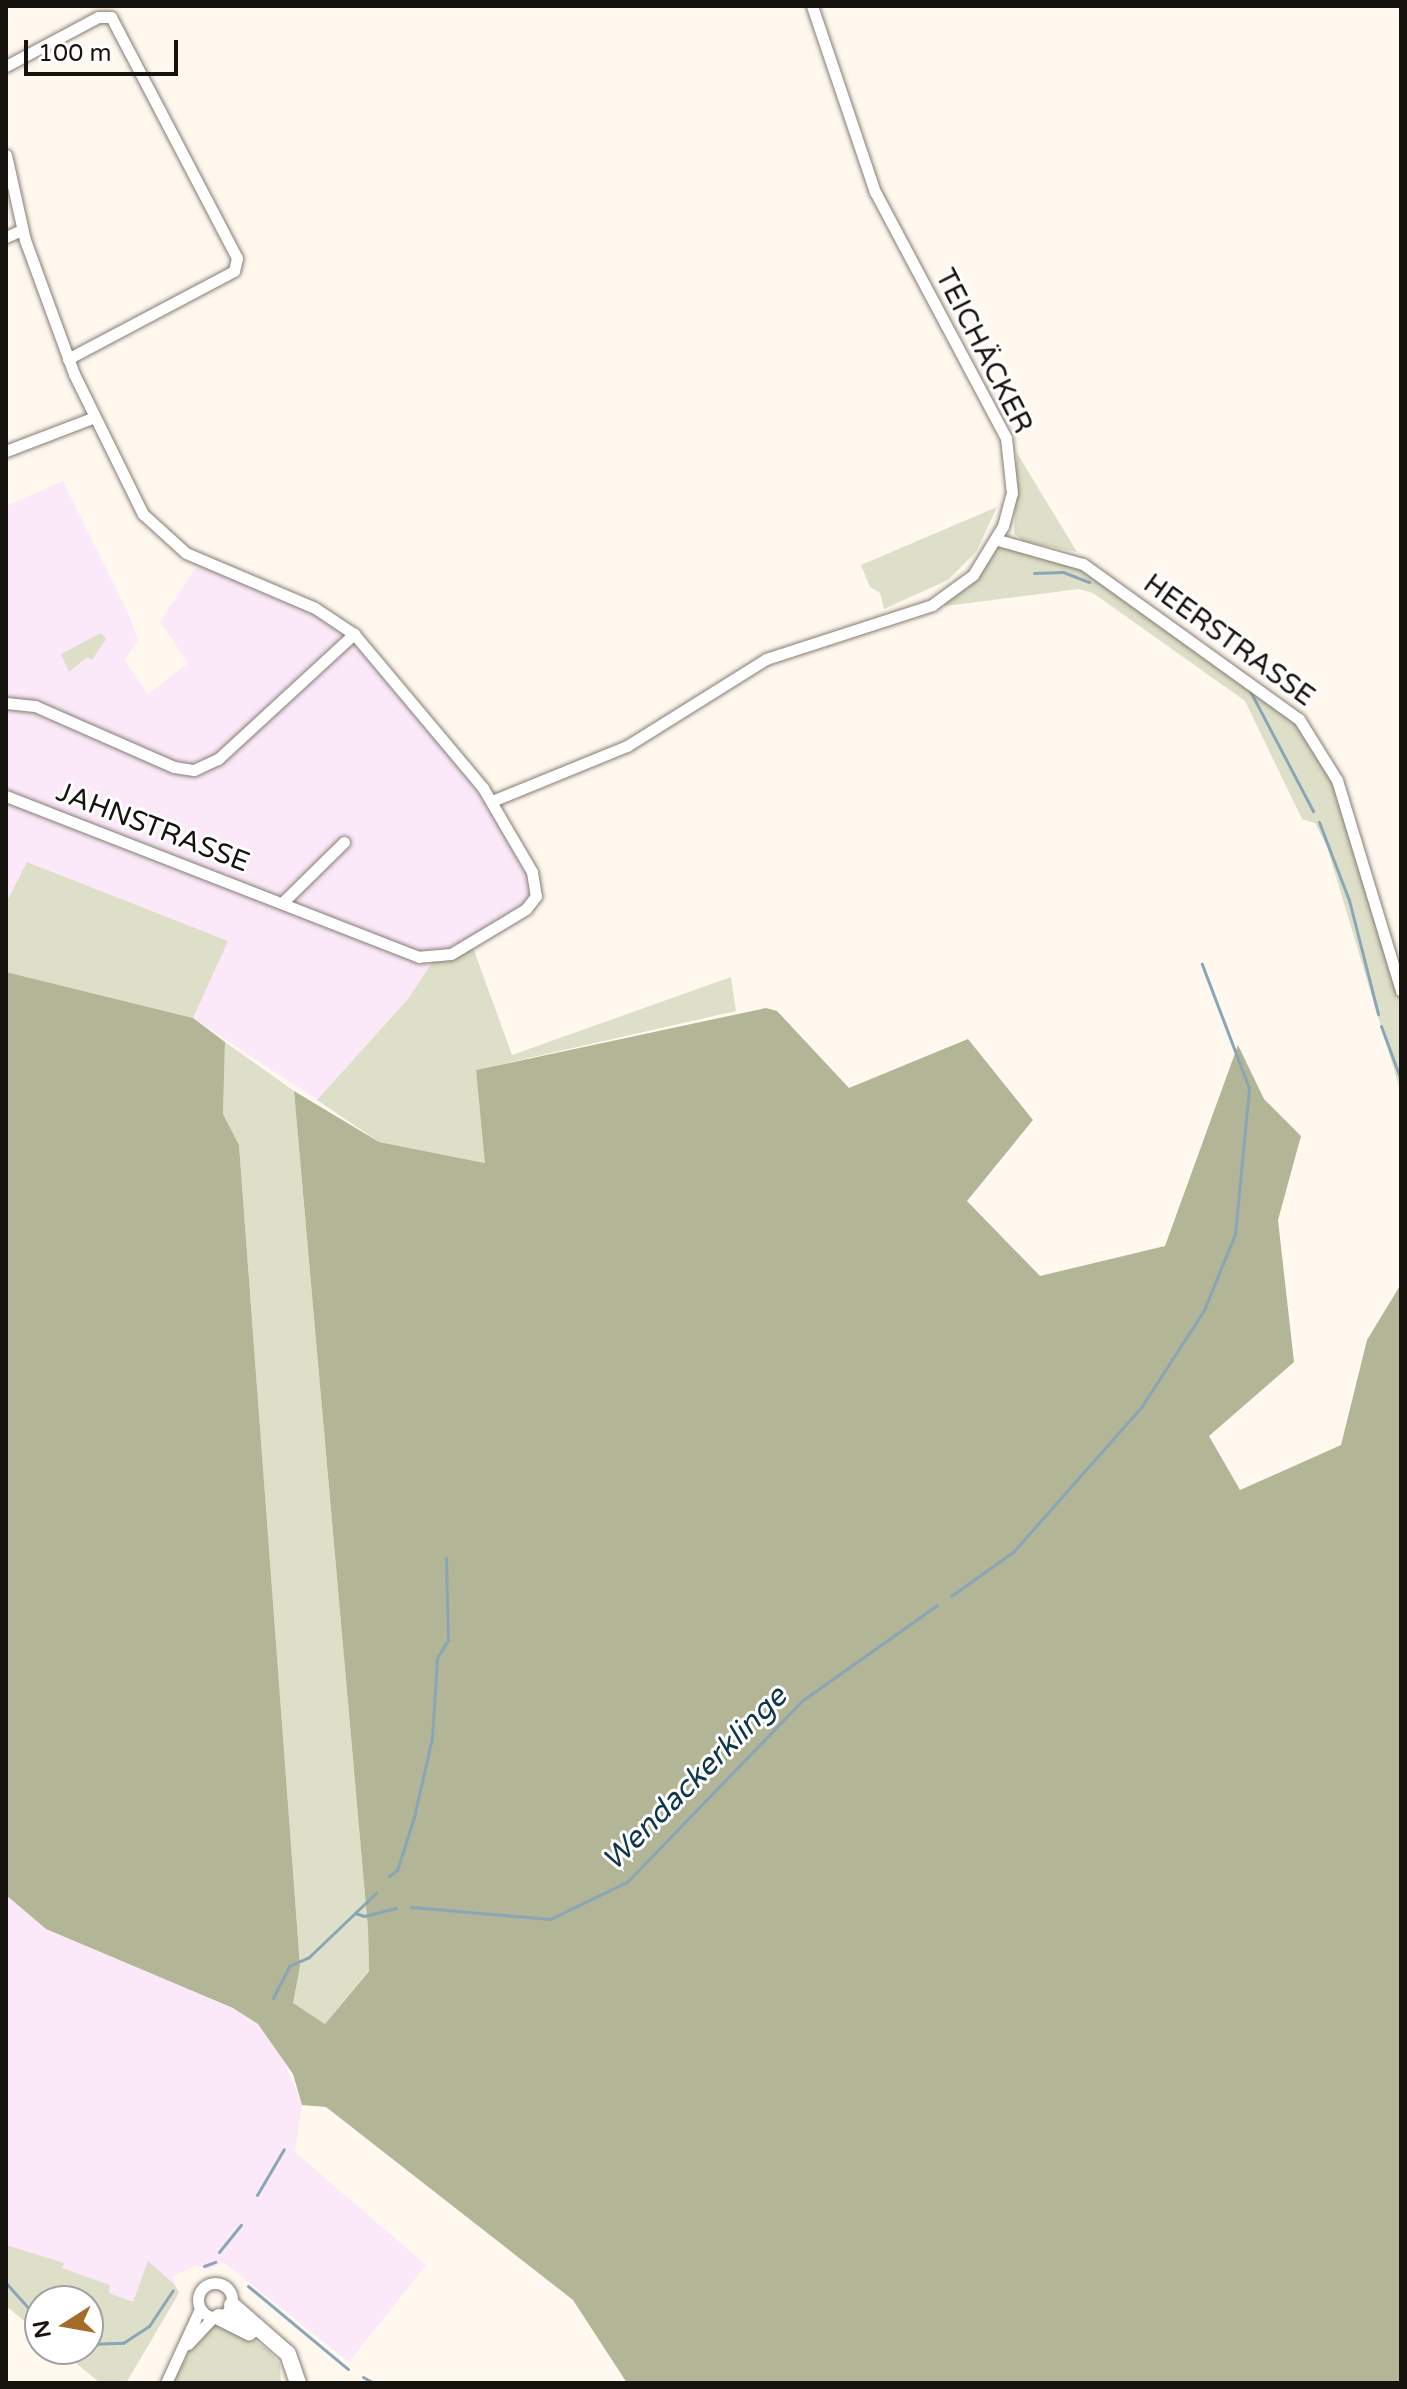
<!DOCTYPE html>
<html>
<head>
<meta charset="utf-8">
<style>
  body { margin:0 }
  #map { position:relative; width:1407px; height:2389px; overflow:hidden; background:#fff8ef; font-family:"Varela Round",sans-serif }
  div>[style] { position:absolute }
  .commercial>* { inset:0; background:#fbe9fa }
  .green>* { inset:0; background:#dddfc8 }
  .forest>* { inset:0; background:#b3b597 }
  .stream>* { height:3px; margin:-1.5px; padding:0 1.5px; transform-origin:1.5px; border-radius:1.5px; background:#89a6b7 }
  .roads { filter:drop-shadow(0 0 2px #857d73) drop-shadow(0 0 2px #857d73) }
  .minor>* { height:11px; margin:-5.5px; padding:0 5.5px; transform-origin:5.5px; border-radius:5.5px; background:#fff }
  .minor>.ring { margin:-5.5px; padding:0; box-sizing:content-box; background:none; border:11px solid #fff; border-radius:50% }
  .highway>* { height:16px; margin:-8px; padding:0 8px; transform-origin:8px; border-radius:8px; background:#fff }
  span { translate:-50% -50%; white-space:nowrap; text-align:center; line-height:1.15; -webkit-text-stroke:6px #fff; paint-order:stroke }
  .street-label { font-size:28px; color:#16130f }
  .water-label { font-size:30px; color:#0e374b; font-style:italic }
  .frame { position:absolute; inset:0; border:8px solid #16130f; pointer-events:none }
  .north { position:absolute; left:24px; top:2285px; width:80px; height:80px; box-sizing:border-box; background:#fff; border:2px solid #a2a19f; border-radius:50%; rotate:259deg; font-size:22px; font-weight:700; line-height:32px; text-align:center; color:#16130f }
  .north::after { content:''; display:block; margin:auto; width:28px; height:36px; background:#a56b2b; clip-path:polygon(50% 0,100% 100%,50% 72%,0 100%) }
  .scale { position:absolute; left:24px; top:40px; width:154px; height:36px; box-sizing:border-box; border:4px solid #16130f; border-top:0; padding-left:10px; font-size:24px; line-height:28px; white-space:nowrap; color:#16130f; -webkit-text-stroke:6px #fff; paint-order:stroke }
</style>
</head>
<body>
<div id="map">
  <div class="commercial">
    <div style="clip-path:polygon(63px 481px,130px 617px,138px 641px,124px 660px,148px 694px,188px 663px,160px 622px,200px 561px,329px 615px,449px 744px,532px 872px,531px 905px,435px 958px,408px 999px,317px 1100px,193px 1018px,227px 941px,28px 862px,6px 903px,6px 506px)"></div>
    <div style="clip-path:polygon(6px 1895px,46px 1929px,233px 2008px,258px 2024px,279px 2048px,302px 2105px,295px 2152px,426px 2265px,349px 2362px,223px 2262px,209px 2270px,195px 2265px,173px 2277px,179px 2293px,126px 2383px,88px 2349px,88px 2301px,40px 2301px,6px 2270px)"></div>
  </div>
  <div class="green">
    <div style="clip-path:polygon(1017px 453px,1077px 552px,1026px 542px,1014px 534px)"></div>
    <div style="clip-path:polygon(997px 507px,976px 552px,948px 580px,884px 609px,880px 593px,870px 587px,861px 565px)"></div>
    <div style="clip-path:polygon(998px 540px,1067px 557px,1287px 706px,1322px 749px,1401px 991px,1401px 1093px,1327px 847px,1315px 823px,1302px 819px,1245px 701px,1093px 593px,1079px 589px,945px 606px,941px 600px)"></div>
    <div style="clip-path:polygon(101px 633px,106px 639px,92px 660px,87px 657px,69px 672px,61px 654px)"></div>
    <div style="clip-path:polygon(27px 862px,228px 941px,193px 1018px,6px 972px,6px 903px)"></div>
    <div style="clip-path:polygon(471px 942px,512px 1055px,731px 977px,736px 1011px,476px 1070px,486px 1163px,379px 1142px,317px 1100px,408px 999px,435px 958px)"></div>
    <div style="clip-path:polygon(225px 1042px,294px 1091px,368px 1929px,369px 1970px,325px 2024px,292px 2003px,300px 1966px,239px 1145px,223px 1114px)"></div>
    <div style="clip-path:polygon(6px 2245px,64px 2263px,62px 2268px,110px 2285px,109px 2293px,133px 2302px,148px 2261px,174px 2284px,179px 2293px,126px 2383px,100px 2383px,59px 2349px,88px 2349px,88px 2301px,40px 2301px,40px 2334px,6px 2306px)"></div>
    <div style="clip-path:polygon(215px 2324px,236px 2327px,270px 2352px,280px 2364px,281px 2383px,173px 2383px,190px 2349px)"></div>
  </div>
  <div class="forest">
    <div style="clip-path:polygon(6px 972px,193px 1018px,225px 1042px,223px 1114px,239px 1145px,300px 1966px,293px 2003px,325px 2024px,369px 1971px,368px 1929px,294px 1091px,379px 1142px,485px 1163px,476px 1070px,766px 1008px,777px 1011px,849px 1088px,968px 1039px,1033px 1120px,967px 1201px,1040px 1276px,1165px 1246px,1238px 1045px,1264px 1099px,1301px 1136px,1278px 1220px,1294px 1362px,1209px 1436px,1240px 1490px,1341px 1445px,1367px 1340px,1401px 1284px,1401px 2383px,627px 2383px,573px 2300px,326px 2107px,302px 2105px,293px 2074px,258px 2024px,233px 2008px,46px 1929px,6px 1895px)"></div>
  </div>
  <div class="stream">
    <div style="left:1034px;top:573px;width:29px;rotate:-2deg"></div>
    <div style="left:1063px;top:572px;width:28px;rotate:21deg"></div>
    <div style="left:1249px;top:689px;width:138px;rotate:62.3deg"></div>
    <div style="left:1319px;top:822px;width:84px;rotate:69deg"></div>
    <div style="left:1349px;top:900px;width:118px;rotate:75.7deg"></div>
    <div style="left:1381px;top:1026px;width:58px;rotate:69.7deg"></div>
    <div style="left:951px;top:1596px;width:76px;rotate:-35.4deg"></div>
    <div style="left:1013px;top:1552px;width:195px;rotate:-48.5deg"></div>
    <div style="left:1142px;top:1406px;width:114px;rotate:-57.1deg"></div>
    <div style="left:1204px;top:1310px;width:82px;rotate:-67.8deg"></div>
    <div style="left:1235px;top:1234px;width:147px;rotate:-84.5deg"></div>
    <div style="left:1249px;top:1088px;width:133px;rotate:-110.8deg"></div>
    <div style="left:389px;top:1876px;width:10px;rotate:-37deg"></div>
    <div style="left:397px;top:1870px;width:56px;rotate:-72.2deg"></div>
    <div style="left:414px;top:1817px;width:81px;rotate:-77.2deg"></div>
    <div style="left:432px;top:1738px;width:80px;rotate:-86.4deg"></div>
    <div style="left:437px;top:1658px;width:21px;rotate:-59deg"></div>
    <div style="left:448px;top:1640px;width:82px;rotate:-91.4deg"></div>
    <div style="left:411px;top:1907px;width:140px;rotate:4.9deg"></div>
    <div style="left:550px;top:1919px;width:85px;rotate:-25.7deg"></div>
    <div style="left:627px;top:1882px;width:253px;rotate:-46deg"></div>
    <div style="left:803px;top:1700px;width:164px;rotate:-35.3deg"></div>
    <div style="left:356px;top:1912px;width:28px;rotate:-44deg"></div>
    <div style="left:273px;top:1998px;width:36px;rotate:-63deg"></div>
    <div style="left:289px;top:1966px;width:22px;rotate:-24deg"></div>
    <div style="left:309px;top:1957px;width:64px;rotate:-43.7deg"></div>
    <div style="left:355px;top:1913px;width:9px;rotate:18deg"></div>
    <div style="left:364px;top:1916px;width:33px;rotate:-14deg"></div>
    <div style="left:257px;top:2195px;width:53px;rotate:-59.6deg"></div>
    <div style="left:219px;top:2252px;width:35px;rotate:-51deg"></div>
    <div style="left:204px;top:2266px;width:12px;rotate:-20deg"></div>
    <div style="left:6px;top:2283px;width:51px;rotate:48.2deg"></div>
    <div style="left:248px;top:2286px;width:130px;rotate:39.7deg"></div>
    <div style="left:88px;top:2344px;width:35px;rotate:-2deg"></div>
    <div style="left:123px;top:2343px;width:31px;rotate:-33deg"></div>
    <div style="left:149px;top:2326px;width:43px;rotate:-56.3deg"></div>
    <div style="left:363px;top:2377px;width:13px;rotate:29deg"></div>
  </div>
  <div class="roads">
    <div class="minor">
      <div style="left:6px;top:66px;width:104px;rotate:-28deg"></div>
      <div style="left:98px;top:17px;width:13px"></div>
      <div style="left:111px;top:17px;width:272px;rotate:62.4deg"></div>
      <div style="left:237px;top:258px;width:13px;rotate:103deg"></div>
      <div style="left:234px;top:271px;width:188px;rotate:152.1deg"></div>
      <div style="left:6px;top:155px;width:87px;rotate:77.4deg"></div>
      <div style="left:25px;top:240px;width:143px;rotate:69.9deg"></div>
      <div style="left:74px;top:374px;width:156px;rotate:63.8deg"></div>
      <div style="left:143px;top:514px;width:58px;rotate:42.2deg"></div>
      <div style="left:186px;top:553px;width:140px;rotate:23.1deg"></div>
      <div style="left:315px;top:608px;width:47px;rotate:33.7deg"></div>
      <div style="left:354px;top:634px;width:201px;rotate:50deg"></div>
      <div style="left:483px;top:788px;width:97px;rotate:59.7deg"></div>
      <div style="left:532px;top:872px;width:24px;rotate:81deg"></div>
      <div style="left:536px;top:896px;width:16px;rotate:128deg"></div>
      <div style="left:526px;top:909px;width:87px;rotate:149deg"></div>
      <div style="left:451px;top:954px;width:32px;rotate:175deg"></div>
      <div style="left:419px;top:957px;width:443px;rotate:-158.7deg"></div>
      <div style="left:6px;top:237px;width:17px;rotate:-24deg"></div>
      <div style="left:6px;top:451px;width:92px;rotate:-21deg"></div>
      <div style="left:998px;top:540px;width:88px;rotate:15.8deg"></div>
      <div style="left:1083px;top:564px;width:266px;rotate:35.7deg"></div>
      <div style="left:1299px;top:719px;width:72px;rotate:58.1deg"></div>
      <div style="left:1337px;top:780px;width:220px;rotate:73.1deg"></div>
      <div style="left:6px;top:703px;width:29px;rotate:6deg"></div>
      <div style="left:35px;top:706px;width:152px;rotate:23.7deg"></div>
      <div style="left:174px;top:767px;width:20px;rotate:9deg"></div>
      <div style="left:194px;top:770px;width:26px;rotate:-25deg"></div>
      <div style="left:218px;top:759px;width:185px;rotate:-42.6deg"></div>
      <div style="left:492px;top:801px;width:146px;rotate:-22.2deg"></div>
      <div style="left:627px;top:746px;width:164px;rotate:-32deg"></div>
      <div style="left:766px;top:659px;width:175px;rotate:-18deg"></div>
      <div style="left:932px;top:605px;width:51px;rotate:-36.2deg"></div>
      <div style="left:973px;top:575px;width:57px;rotate:-58.5deg"></div>
      <div style="left:1003px;top:526px;width:34px;rotate:-75deg"></div>
      <div style="left:1012px;top:493px;width:55px;rotate:-96.2deg"></div>
      <div style="left:1006px;top:438px;width:279px;rotate:-118deg"></div>
      <div style="left:875px;top:192px;width:196px;rotate:-108.7deg"></div>
      <div style="left:282px;top:903px;width:87px;rotate:-44.5deg"></div>
      <div class="ring" style="left:198px;top:2283px;width:23px;height:23px"></div>
      <div style="left:188px;top:2344px;width:37px;rotate:-47deg"></div>
      <div style="left:166px;top:2383px;width:81px;rotate:-65.3deg"></div>
    </div>
    <div class="highway">
      <div style="left:232px;top:2305px;width:74px;rotate:41.2deg"></div>
      <div style="left:288px;top:2354px;width:31px;rotate:71deg"></div>
      <div style="left:219px;top:2317px;width:34px;rotate:27deg"></div>
    </div>
  </div>
  <div class="street-label">
    <span style="left:984px;top:351px;rotate:63deg">TEICHÄCKER</span>
    <span style="left:1229px;top:640px;rotate:36deg">HEERSTRASSE</span>
    <span style="left:153px;top:827px;rotate:21deg">JAHNSTRASSE</span>
  </div>
  <div class="water-label">
    <span style="left:695px;top:1779px;rotate:-45deg">Wendackerklinge</span>
  </div>
  <div class="frame"></div>
  <div class="north">N</div>
  <div class="scale">100 m</div>
</div>
</body>
</html>
